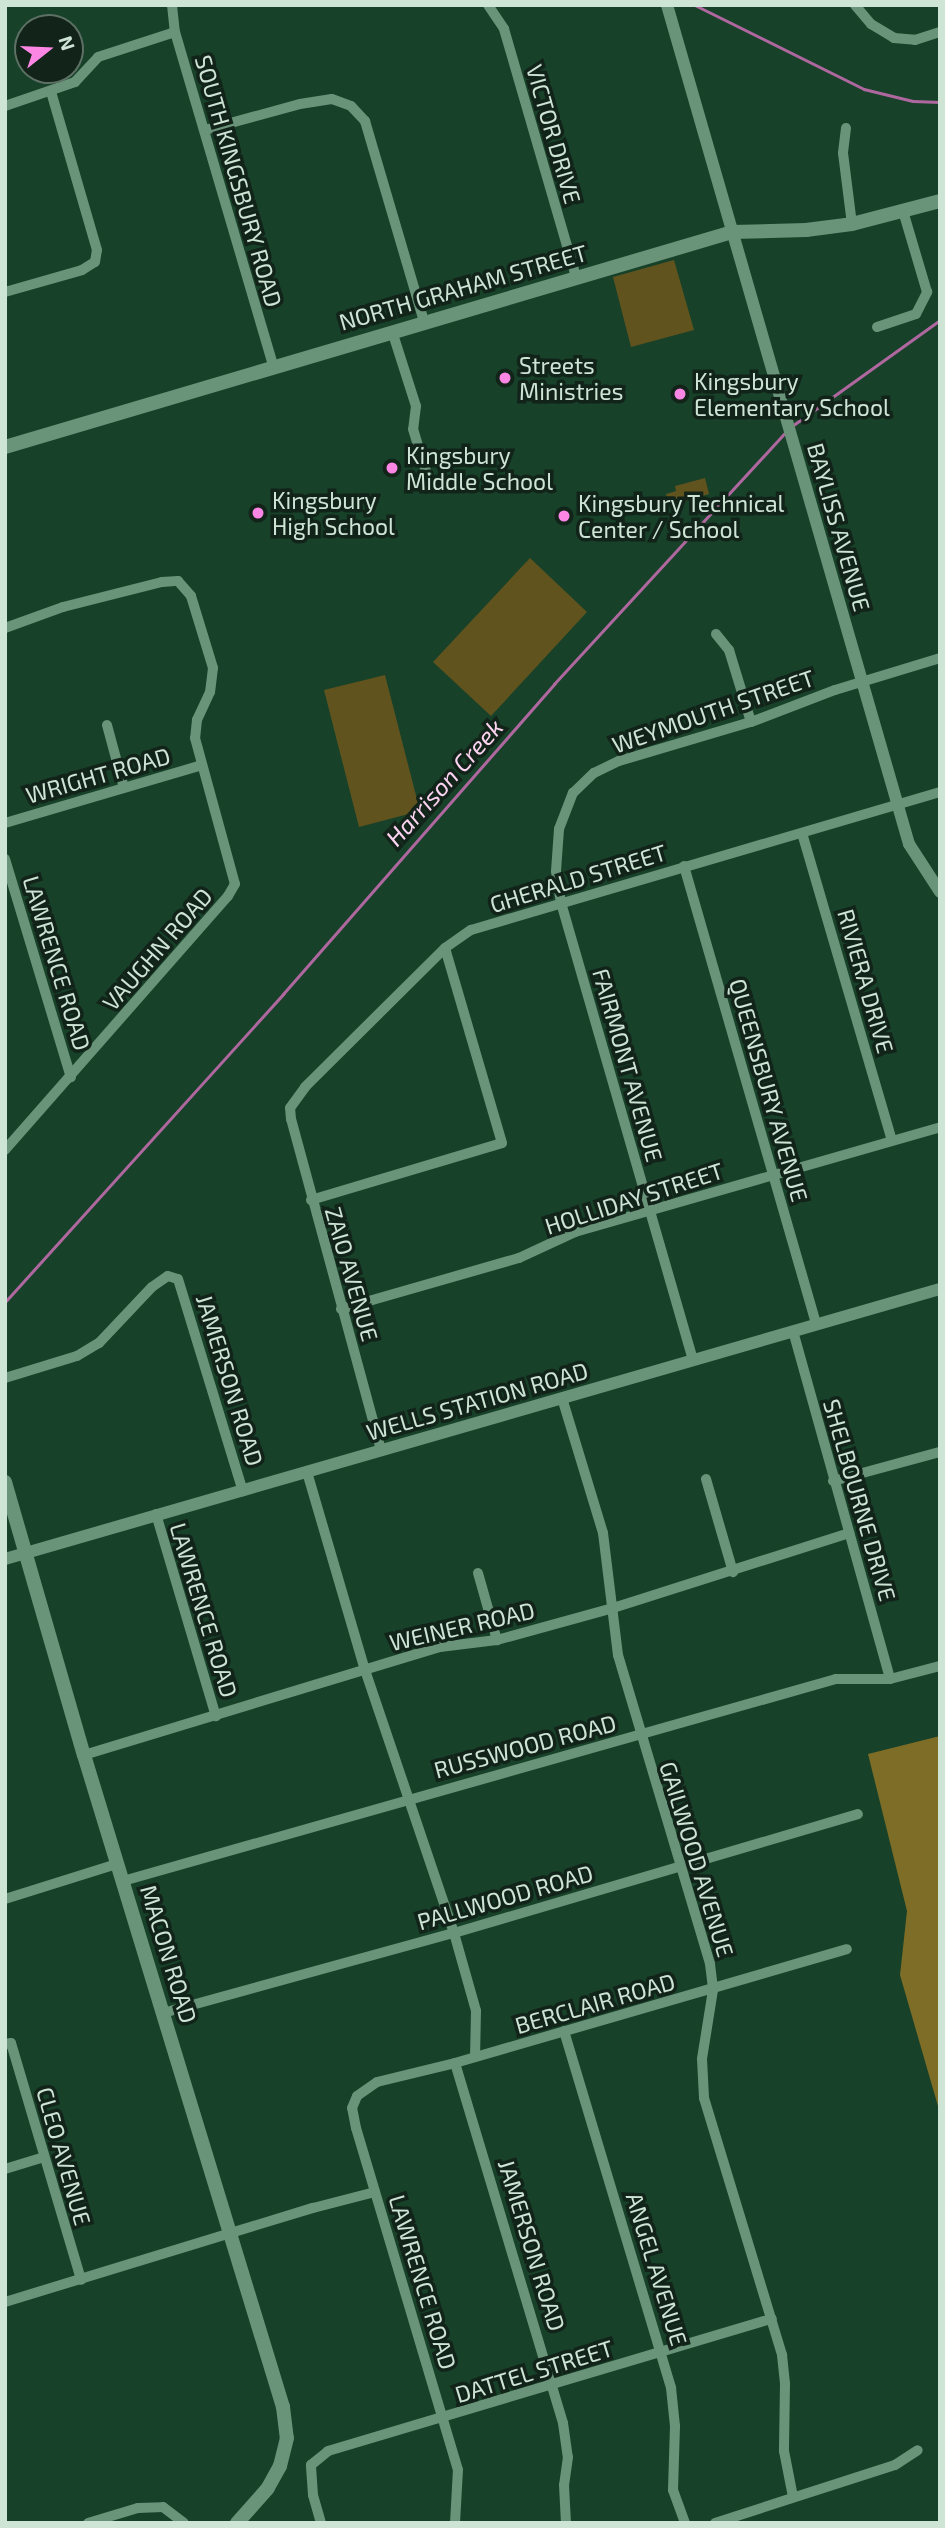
<!DOCTYPE html>
<html>
<head>
<meta charset="utf-8">
<style>
  body { margin:0 }
  #map { position:relative; width:945px; height:2528px; overflow:hidden; background:#184129; font-family:"Exo 2",sans-serif }
  div>[style] { position:absolute }
  .green>* { inset:0; background:#60531e }
  .forest>* { inset:0; background:#7e6d26 }
  .stream>* { height:2.5px; margin:-1.25px; padding:0 1.25px; transform-origin:1.25px; border-radius:1.25px; background:#af689f }
  .minor>* { height:10px; margin:-5px; padding:0 5px; transform-origin:5px; border-radius:5px; background:#6a9479 }
  .tertiary>* { height:12px; margin:-6px; padding:0 6px; transform-origin:6px; border-radius:6px; background:#6a9479 }
  .secondary>* { height:14px; margin:-7px; padding:0 7px; transform-origin:7px; border-radius:7px; background:#6a9479 }
  .dots>* { width:19px; height:19px; translate:-50% -50%; box-sizing:border-box; border:4px solid #122319; border-radius:50% }
  span { translate:-50% -50%; white-space:nowrap; text-align:center; line-height:1.15; -webkit-text-stroke:7px #122319; paint-order:stroke }
  .street-label { font-size:23px; color:#cee4d5 }
  .poi-label { font-size:23px; color:#cee4d5 }
  .left { translate:0 -50%; text-align:left }
  .water-label { font-size:24px; color:#fcd4f1; font-style:italic }
  .frame { position:absolute; inset:0; border:7px solid #cee4d5; pointer-events:none }
  .north { position:absolute; left:14px; top:14px; width:70px; height:70px; box-sizing:border-box; background:#122319; border:2px solid #5d7064; border-radius:50%; rotate:72deg; font-size:19px; font-weight:700; line-height:28px; text-align:center; color:#cee4d5 }
  .north::after { content:''; display:block; margin:auto; width:24px; height:32px; background:#fc86e3; clip-path:polygon(50% 0,100% 100%,50% 72%,0 100%) }
</style>
</head>
<body>
<div id="map">
  <div class="green">
    <div style="clip-path:polygon(674px 260px,694px 330px,631px 347px,613px 277px)"></div>
    <div style="clip-path:polygon(705px 478px,709px 494px,679px 503px,678px 499px,668px 501px,666px 494px,676px 491px,675px 486px)"></div>
    <div style="clip-path:polygon(530px 558px,587px 612px,491px 716px,433px 662px)"></div>
    <div style="clip-path:polygon(385px 675px,420px 811px,359px 827px,324px 690px)"></div>
  </div>
  <div class="forest">
    <div style="clip-path:polygon(940px 1736px,940px 2113px,900px 1975px,907px 1911px,868px 1754px)"></div>
  </div>
  <div class="stream">
    <div style="left:695px;top:5px;width:189px;rotate:26.4deg"></div>
    <div style="left:864px;top:89px;width:50px;rotate:13.8deg"></div>
    <div style="left:913px;top:101px;width:27px;rotate:2deg"></div>
    <div style="left:792px;top:426px;width:182px;rotate:-35.6deg"></div>
    <div style="left:5px;top:1302px;width:415px;rotate:-47.9deg"></div>
    <div style="left:283px;top:994px;width:412px;rotate:-48.8deg"></div>
    <div style="left:554px;top:684px;width:341px;rotate:-47.4deg"></div>
  </div>
  <div class="minor">
    <div style="left:172px;top:5px;width:27px;rotate:84deg"></div>
    <div style="left:175px;top:32px;width:350px;rotate:73.6deg"></div>
    <div style="left:488px;top:5px;width:29px;rotate:56deg"></div>
    <div style="left:504px;top:29px;width:258px;rotate:73.8deg"></div>
    <div style="left:855px;top:5px;width:25px;rotate:50deg"></div>
    <div style="left:871px;top:24px;width:27px;rotate:31deg"></div>
    <div style="left:894px;top:38px;width:21px;rotate:5deg"></div>
    <div style="left:915px;top:40px;width:26px;rotate:-18deg"></div>
    <div style="left:5px;top:106px;width:74px;rotate:-18.9deg"></div>
    <div style="left:75px;top:82px;width:34px;rotate:-47deg"></div>
    <div style="left:98px;top:57px;width:81px;rotate:-18deg"></div>
    <div style="left:846px;top:128px;width:25px;rotate:97deg"></div>
    <div style="left:843px;top:153px;width:72px;rotate:82.8deg"></div>
    <div style="left:205px;top:130px;width:98px;rotate:-15.3deg"></div>
    <div style="left:300px;top:104px;width:32px;rotate:-9deg"></div>
    <div style="left:332px;top:99px;width:20px;rotate:20deg"></div>
    <div style="left:351px;top:106px;width:21px;rotate:47deg"></div>
    <div style="left:365px;top:121px;width:209px;rotate:73.6deg"></div>
    <div style="left:5px;top:292px;width:80px;rotate:-15.9deg"></div>
    <div style="left:82px;top:270px;width:15px;rotate:-32deg"></div>
    <div style="left:95px;top:262px;width:12px;rotate:-81deg"></div>
    <div style="left:97px;top:250px;width:165px;rotate:-106.2deg"></div>
    <div style="left:877px;top:327px;width:41px;rotate:-18.4deg"></div>
    <div style="left:916px;top:314px;width:25px;rotate:-63deg"></div>
    <div style="left:927px;top:292px;width:84px;rotate:-106.5deg"></div>
    <div style="left:392px;top:331px;width:79px;rotate:72.3deg"></div>
    <div style="left:416px;top:406px;width:23px;rotate:97deg"></div>
    <div style="left:413px;top:429px;width:51px;rotate:73deg"></div>
    <div style="left:5px;top:628px;width:62px;rotate:-19.9deg"></div>
    <div style="left:63px;top:607px;width:102px;rotate:-14.2deg"></div>
    <div style="left:162px;top:582px;width:16px;rotate:-4deg"></div>
    <div style="left:178px;top:581px;width:20px;rotate:49deg"></div>
    <div style="left:191px;top:596px;width:75px;rotate:73deg"></div>
    <div style="left:213px;top:668px;width:24px;rotate:97deg"></div>
    <div style="left:210px;top:692px;width:31px;rotate:115deg"></div>
    <div style="left:197px;top:720px;width:18px;rotate:96deg"></div>
    <div style="left:195px;top:738px;width:151px;rotate:74.7deg"></div>
    <div style="left:235px;top:884px;width:14px;rotate:120deg"></div>
    <div style="left:228px;top:896px;width:338px;rotate:131.3deg"></div>
    <div style="left:716px;top:634px;width:21px;rotate:51deg"></div>
    <div style="left:729px;top:650px;width:75px;rotate:73deg"></div>
    <div style="left:107px;top:725px;width:65px;rotate:74.9deg"></div>
    <div style="left:5px;top:823px;width:205px;rotate:-16.4deg"></div>
    <div style="left:802px;top:833px;width:320px;rotate:73.7deg"></div>
    <div style="left:5px;top:859px;width:228px;rotate:73.2deg"></div>
    <div style="left:684px;top:866px;width:477px;rotate:73.9deg"></div>
    <div style="left:311px;top:1200px;width:199px;rotate:-16.6deg"></div>
    <div style="left:502px;top:1143px;width:203px;rotate:-106.3deg"></div>
    <div style="left:341px;top:1309px;width:185px;rotate:-16deg"></div>
    <div style="left:519px;top:1258px;width:62px;rotate:-24.9deg"></div>
    <div style="left:575px;top:1232px;width:380px;rotate:-16deg"></div>
    <div style="left:793px;top:1331px;width:361px;rotate:74.4deg"></div>
    <div style="left:693px;top:1360px;width:476px;rotate:-106.1deg"></div>
    <div style="left:561px;top:903px;width:32px;rotate:-99deg"></div>
    <div style="left:556px;top:871px;width:42px;rotate:-85.9deg"></div>
    <div style="left:559px;top:829px;width:39px;rotate:-69deg"></div>
    <div style="left:573px;top:793px;width:29px;rotate:-44deg"></div>
    <div style="left:594px;top:773px;width:28px;rotate:-26deg"></div>
    <div style="left:619px;top:761px;width:138px;rotate:-16.5deg"></div>
    <div style="left:751px;top:722px;width:90px;rotate:-20.9deg"></div>
    <div style="left:835px;top:690px;width:110px;rotate:-16.9deg"></div>
    <div style="left:5px;top:1378px;width:75px;rotate:-17deg"></div>
    <div style="left:77px;top:1356px;width:26px;rotate:-31deg"></div>
    <div style="left:99px;top:1343px;width:77px;rotate:-46.6deg"></div>
    <div style="left:152px;top:1287px;width:19px;rotate:-35deg"></div>
    <div style="left:168px;top:1276px;width:10px;rotate:17deg"></div>
    <div style="left:178px;top:1279px;width:222px;rotate:73deg"></div>
    <div style="left:562px;top:1398px;width:141px;rotate:73.1deg"></div>
    <div style="left:603px;top:1533px;width:123px;rotate:83deg"></div>
    <div style="left:618px;top:1655px;width:322px;rotate:73.4deg"></div>
    <div style="left:710px;top:1964px;width:26px;rotate:83deg"></div>
    <div style="left:713px;top:1990px;width:70px;rotate:99.1deg"></div>
    <div style="left:702px;top:2059px;width:39px;rotate:87deg"></div>
    <div style="left:704px;top:2098px;width:269px;rotate:73.1deg"></div>
    <div style="left:782px;top:2355px;width:29px;rotate:84deg"></div>
    <div style="left:785px;top:2384px;width:67px;rotate:90.9deg"></div>
    <div style="left:784px;top:2451px;width:47px;rotate:78.9deg"></div>
    <div style="left:381px;top:1450px;width:343px;rotate:-105.2deg"></div>
    <div style="left:291px;top:1119px;width:11px;rotate:-95deg"></div>
    <div style="left:290px;top:1108px;width:26px;rotate:-54deg"></div>
    <div style="left:305px;top:1087px;width:197px;rotate:-44.8deg"></div>
    <div style="left:445px;top:948px;width:32px;rotate:-35deg"></div>
    <div style="left:471px;top:930px;width:489px;rotate:-16.4deg"></div>
    <div style="left:307px;top:1472px;width:206px;rotate:73.7deg"></div>
    <div style="left:365px;top:1670px;width:278px;rotate:71.3deg"></div>
    <div style="left:454px;top:1933px;width:81px;rotate:74.2deg"></div>
    <div style="left:476px;top:2011px;width:46px;rotate:91.2deg"></div>
    <div style="left:706px;top:1479px;width:97px;rotate:73.8deg"></div>
    <div style="left:833px;top:1481px;width:111px;rotate:-15.2deg"></div>
    <div style="left:156px;top:1514px;width:211px;rotate:73.5deg"></div>
    <div style="left:478px;top:1573px;width:70px;rotate:74.2deg"></div>
    <div style="left:84px;top:1755px;width:372px;rotate:-16.9deg"></div>
    <div style="left:440px;top:1647px;width:57px;rotate:-7deg"></div>
    <div style="left:497px;top:1640px;width:120px;rotate:-15.4deg"></div>
    <div style="left:613px;top:1608px;width:248px;rotate:-17.6deg"></div>
    <div style="left:123px;top:1881px;width:741px;rotate:-15.82deg"></div>
    <div style="left:836px;top:1679px;width:54px"></div>
    <div style="left:890px;top:1679px;width:52px;rotate:-14.6deg"></div>
    <div style="left:5px;top:1899px;width:117px;rotate:-17.4deg"></div>
    <div style="left:163px;top:2013px;width:302px;rotate:-15.4deg"></div>
    <div style="left:454px;top:1933px;width:421px;rotate:-16.4deg"></div>
    <div style="left:564px;top:2031px;width:373px;rotate:73.3deg"></div>
    <div style="left:671px;top:2388px;width:38px;rotate:84deg"></div>
    <div style="left:675px;top:2426px;width:64px;rotate:91.8deg"></div>
    <div style="left:673px;top:2490px;width:35px;rotate:70deg"></div>
    <div style="left:5px;top:2044px;width:6px;rotate:-9deg"></div>
    <div style="left:11px;top:2043px;width:247px;rotate:73.5deg"></div>
    <div style="left:455px;top:2063px;width:376px;rotate:73.3deg"></div>
    <div style="left:563px;top:2423px;width:34px;rotate:82deg"></div>
    <div style="left:568px;top:2457px;width:28px;rotate:98deg"></div>
    <div style="left:564px;top:2485px;width:38px;rotate:87deg"></div>
    <div style="left:5px;top:2169px;width:41px;rotate:-17.1deg"></div>
    <div style="left:5px;top:2302px;width:322px;rotate:-17deg"></div>
    <div style="left:313px;top:2208px;width:64px;rotate:-14.5deg"></div>
    <div style="left:88px;top:2523px;width:52px;rotate:-16.7deg"></div>
    <div style="left:138px;top:2508px;width:25px;rotate:-2deg"></div>
    <div style="left:163px;top:2507px;width:26px;rotate:37deg"></div>
    <div style="left:321px;top:2523px;width:29px;rotate:-106deg"></div>
    <div style="left:313px;top:2495px;width:30px;rotate:-94deg"></div>
    <div style="left:311px;top:2465px;width:22px;rotate:-39deg"></div>
    <div style="left:328px;top:2451px;width:463px;rotate:-16.6deg"></div>
    <div style="left:455px;top:2523px;width:53px;rotate:-86.8deg"></div>
    <div style="left:458px;top:2470px;width:357px;rotate:-106.6deg"></div>
    <div style="left:356px;top:2128px;width:20px;rotate:-101deg"></div>
    <div style="left:352px;top:2108px;width:13px;rotate:-67deg"></div>
    <div style="left:357px;top:2096px;width:24px;rotate:-35deg"></div>
    <div style="left:377px;top:2082px;width:80px;rotate:-13.7deg"></div>
    <div style="left:455px;top:2063px;width:408px;rotate:-16.2deg"></div>
    <div style="left:715px;top:2523px;width:189px;rotate:-17.9deg"></div>
    <div style="left:895px;top:2465px;width:27px;rotate:-33deg"></div>
  </div>
  <div class="tertiary">
    <div style="left:667px;top:5px;width:873px;rotate:73.91deg"></div>
    <div style="left:909px;top:844px;width:57px;rotate:57.1deg"></div>
    <div style="left:5px;top:1559px;width:973px;rotate:-16.11deg"></div>
  </div>
  <div class="secondary">
    <div style="left:5px;top:447px;width:758px;rotate:-16.47deg"></div>
    <div style="left:732px;top:232px;width:74px;rotate:-1.5deg"></div>
    <div style="left:806px;top:230px;width:46px;rotate:-7.4deg"></div>
    <div style="left:852px;top:224px;width:91px;rotate:-14.6deg"></div>
    <div style="left:5px;top:1482px;width:284px;rotate:73.9deg"></div>
    <div style="left:84px;top:1755px;width:682px;rotate:73.03deg"></div>
    <div style="left:283px;top:2407px;width:31px;rotate:83deg"></div>
    <div style="left:287px;top:2438px;width:29px;rotate:104deg"></div>
    <div style="left:280px;top:2466px;width:25px;rotate:119deg"></div>
    <div style="left:268px;top:2488px;width:47px;rotate:131.5deg"></div>
  </div>
  <div class="dots">
    <div style="left:505px;top:378px;background:#fc86e3"></div>
    <div style="left:680px;top:394px;background:#fc86e3"></div>
    <div style="left:392px;top:468px;background:#fc86e3"></div>
    <div style="left:258px;top:513px;background:#fc86e3"></div>
    <div style="left:564px;top:516px;background:#fc86e3"></div>
  </div>
  <div class="street-label">
    <span style="left:554px;top:134px;rotate:74deg">VICTOR DRIVE</span>
    <span style="left:239px;top:181px;rotate:74deg">SOUTH KINGSBURY ROAD</span>
    <span style="left:463px;top:287px;rotate:-16deg">NORTH GRAHAM STREET</span>
    <span style="left:839px;top:527px;rotate:74deg">BAYLISS AVENUE</span>
    <span style="left:713px;top:711px;rotate:-19deg">WEYMOUTH STREET</span>
    <span style="left:98px;top:775px;rotate:-16deg">WRIGHT ROAD</span>
    <span style="left:578px;top:878px;rotate:-17deg">GHERALD STREET</span>
    <span style="left:157px;top:949px;rotate:-49deg">VAUGHN ROAD</span>
    <span style="left:57px;top:963px;rotate:73deg">LAWRENCE ROAD</span>
    <span style="left:866px;top:981px;rotate:74deg">RIVIERA DRIVE</span>
    <span style="left:628px;top:1065px;rotate:74deg">FAIRMONT AVENUE</span>
    <span style="left:769px;top:1090px;rotate:74deg">QUEENSBURY AVENUE</span>
    <span style="left:634px;top:1198px;rotate:-18deg">HOLLIDAY STREET</span>
    <span style="left:352px;top:1274px;rotate:74deg">ZAIO AVENUE</span>
    <span style="left:230px;top:1380px;rotate:73deg">JAMERSON ROAD</span>
    <span style="left:477px;top:1401px;rotate:-16deg">WELLS STATION ROAD</span>
    <span style="left:860px;top:1500px;rotate:74deg">SHELBOURNE DRIVE</span>
    <span style="left:204px;top:1610px;rotate:73deg">LAWRENCE ROAD</span>
    <span style="left:462px;top:1626px;rotate:-13deg">WEINER ROAD</span>
    <span style="left:525px;top:1746px;rotate:-15deg">RUSSWOOD ROAD</span>
    <span style="left:697px;top:1859px;rotate:73deg">GAILWOOD AVENUE</span>
    <span style="left:505px;top:1897px;rotate:-16deg">PALLWOOD ROAD</span>
    <span style="left:169px;top:1954px;rotate:73deg">MACON ROAD</span>
    <span style="left:595px;top:2003px;rotate:-16deg">BERCLAIR ROAD</span>
    <span style="left:64px;top:2156px;rotate:74deg">CLEO AVENUE</span>
    <span style="left:532px;top:2245px;rotate:73deg">JAMERSON ROAD</span>
    <span style="left:657px;top:2269px;rotate:73deg">ANGEL AVENUE</span>
    <span style="left:423px;top:2282px;rotate:73deg">LAWRENCE ROAD</span>
    <span style="left:534px;top:2371px;rotate:-17deg">DATTEL STREET</span>
  </div>
  <div class="poi-label">
    <span class="left" style="left:519px;top:378px">Streets<br>Ministries</span>
    <span class="left" style="left:694px;top:394px">Kingsbury<br>Elementary School</span>
    <span class="left" style="left:406px;top:468px">Kingsbury<br>Middle School</span>
    <span class="left" style="left:272px;top:513px">Kingsbury<br>High School</span>
    <span class="left" style="left:578px;top:516px">Kingsbury Technical<br>Center / School</span>
  </div>
  <div class="water-label">
    <span style="left:444px;top:782px;rotate:-48deg">Harrison Creek</span>
  </div>
  <div class="frame"></div>
  <div class="north">N</div>
</div>
</body>
</html>
